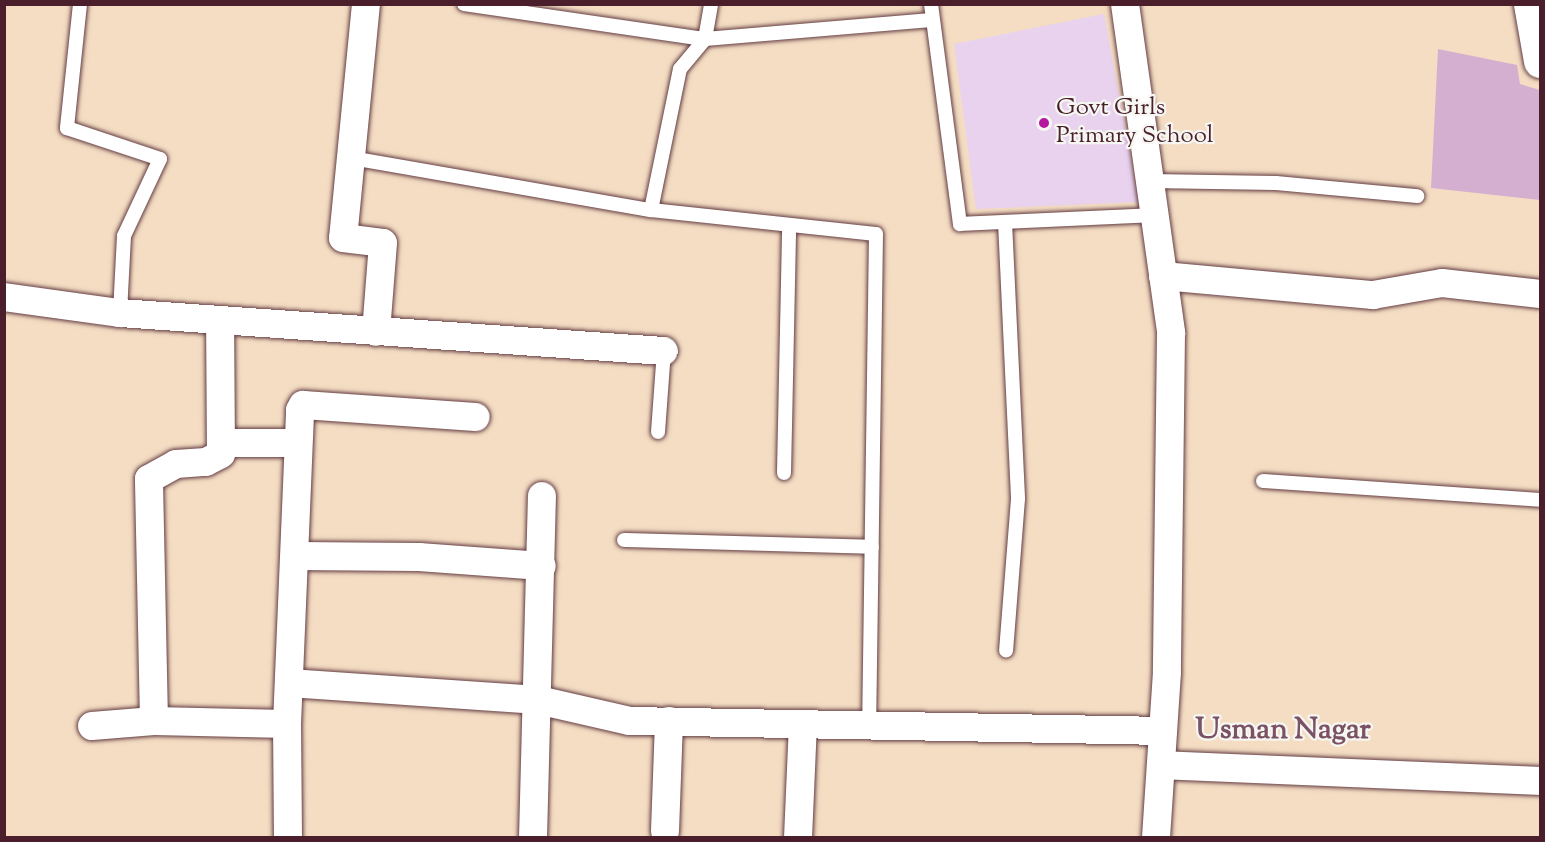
<!DOCTYPE html>
<html>
<head>
<meta charset="utf-8">
<style>
  body { margin:0 }
  #map { position:relative; width:1545px; height:842px; overflow:hidden; background:#f4ddc3; font-family:"Sorts Mill Goudy",serif }
  div>[style] { position:absolute }
  .built>* { inset:0; background:#e8d2ee }
  .building>* { inset:0; background:#d5afcf }
  .roads { filter:drop-shadow(0 0 2px #643c42) drop-shadow(0 0 2px #643c42) }
  .service>* { height:14px; margin:-7px; padding:0 7px; transform-origin:7px; border-radius:7px; background:#fff }
  .minor>* { height:28px; margin:-14px; padding:0 14px; transform-origin:14px; border-radius:14px; background:#fff }
  .tertiary>* { height:33px; margin:-16.5px; padding:0 16.5px; transform-origin:16.5px; border-radius:16.5px; background:#fff }
  .dots>* { width:16px; height:16px; translate:-50% -50%; box-sizing:border-box; border:3px solid #f6f6f2; border-radius:50% }
  span { translate:-50% -50%; white-space:nowrap; text-align:center; line-height:1.15; -webkit-text-stroke:4.5px #f6f6f2; paint-order:stroke }
  .poi-label { font-size:24px; color:#4a1f2b }
  .left { translate:0 -50%; text-align:left }
  .district-label { font-size:30px; color:#7b5164; font-weight:700 }
  .frame { position:absolute; inset:0; border:6px solid #4a1f2b; pointer-events:none }
</style>
</head>
<body>
<div id="map">
  <div class="built">
    <div style="clip-path:polygon(1104px 14px,1139px 202px,976px 209px,954px 44px)"></div>
  </div>
  <div class="building">
    <div style="clip-path:polygon(1438px 49px,1517px 65px,1520px 84px,1540px 90px,1540px 200px,1431px 188px)"></div>
  </div>
  <div class="roads">
    <div class="service">
      <div style="left:80px;top:4px;width:125px;rotate:96deg"></div>
      <div style="left:67px;top:128px;width:98px;rotate:18.4deg"></div>
      <div style="left:160px;top:159px;width:85px;rotate:115.1deg"></div>
      <div style="left:124px;top:236px;width:77px;rotate:93deg"></div>
      <div style="left:464px;top:4px;width:244px;rotate:8.3deg"></div>
      <div style="left:705px;top:39px;width:227px;rotate:-4.8deg"></div>
      <div style="left:931px;top:4px;width:222px;rotate:82.5deg"></div>
      <div style="left:960px;top:224px;width:195px;rotate:-2.6deg"></div>
      <div style="left:352px;top:158px;width:303px;rotate:9.9deg"></div>
      <div style="left:651px;top:210px;width:226px;rotate:6.1deg"></div>
      <div style="left:876px;top:234px;width:491px;rotate:90.8deg"></div>
      <div style="left:1150px;top:181px;width:126px;rotate:0.9deg"></div>
      <div style="left:1276px;top:183px;width:142px;rotate:5.3deg"></div>
      <div style="left:651px;top:210px;width:144px;rotate:-78.4deg"></div>
      <div style="left:680px;top:69px;width:39px;rotate:-50deg"></div>
      <div style="left:705px;top:39px;width:36px;rotate:-80deg"></div>
      <div style="left:1005px;top:222px;width:277px;rotate:87.3deg"></div>
      <div style="left:1018px;top:499px;width:152px;rotate:94.5deg"></div>
      <div style="left:658px;top:432px;width:81px;rotate:-85.8deg"></div>
      <div style="left:784px;top:473px;width:248px;rotate:-88.8deg"></div>
      <div style="left:1263px;top:481px;width:278px;rotate:3.9deg"></div>
      <div style="left:624px;top:540px;width:248px;rotate:1.6deg"></div>
    </div>
    <div class="minor">
      <div style="left:366px;top:4px;width:235px;rotate:95.6deg"></div>
      <div style="left:343px;top:238px;width:40px;rotate:7.1deg"></div>
      <div style="left:383px;top:243px;width:89px;rotate:94.5deg"></div>
      <div style="left:1125px;top:4px;width:332px;rotate:82deg"></div>
      <div style="left:1171px;top:333px;width:339px;rotate:90.7deg"></div>
      <div style="left:1167px;top:672px;width:166px;rotate:93.8deg"></div>
      <div style="left:1163px;top:276px;width:211px;rotate:5.2deg"></div>
      <div style="left:1373px;top:295px;width:70px;rotate:-9.9deg"></div>
      <div style="left:1442px;top:283px;width:99px;rotate:6.4deg"></div>
      <div style="left:4px;top:297px;width:117px;rotate:7.9deg"></div>
      <div style="left:120px;top:313px;width:545px;rotate:4deg"></div>
      <div style="left:221px;top:443px;width:75px"></div>
      <div style="left:295px;top:556px;width:124px;rotate:0.5deg"></div>
      <div style="left:419px;top:557px;width:123px;rotate:4.2deg"></div>
      <div style="left:289px;top:683px;width:250px;rotate:3.9deg"></div>
      <div style="left:538px;top:700px;width:94px;rotate:12.9deg"></div>
      <div style="left:630px;top:721px;width:533px;rotate:1.07deg"></div>
      <div style="left:154px;top:721px;width:242px;rotate:-91.2deg"></div>
      <div style="left:149px;top:479px;width:31px;rotate:-29deg"></div>
      <div style="left:176px;top:464px;width:30px;rotate:-4deg"></div>
      <div style="left:206px;top:462px;width:17px;rotate:-28deg"></div>
      <div style="left:221px;top:454px;width:134px;rotate:-90.4deg"></div>
      <div style="left:92px;top:726px;width:62px;rotate:-4.6deg"></div>
      <div style="left:154px;top:721px;width:133px;rotate:1.3deg"></div>
      <div style="left:1161px;top:765px;width:379px;rotate:2.4deg"></div>
      <div style="left:665px;top:831px;width:110px;rotate:-87.9deg"></div>
      <div style="left:288px;top:838px;width:114px;rotate:-90.5deg"></div>
      <div style="left:287px;top:724px;width:314px;rotate:-87.6deg"></div>
      <div style="left:300px;top:410px;width:6px;rotate:-59deg"></div>
      <div style="left:303px;top:405px;width:173px;rotate:4deg"></div>
      <div style="left:533px;top:838px;width:342px;rotate:-88.5deg"></div>
      <div style="left:798px;top:838px;width:114px;rotate:-87.5deg"></div>
    </div>
    <div class="tertiary">
      <div style="left:1530px;top:4px;width:58px;rotate:80deg"></div>
    </div>
  </div>
  <div class="dots">
    <div style="left:1044px;top:123px;background:#b5179e"></div>
  </div>
  <div class="poi-label">
    <span class="left" style="left:1056px;top:123px">Govt Girls<br>Primary School</span>
  </div>
  <div class="district-label">
    <span style="left:1283px;top:731px">Usman Nagar</span>
  </div>
  <div class="frame"></div>
</div>
</body>
</html>
